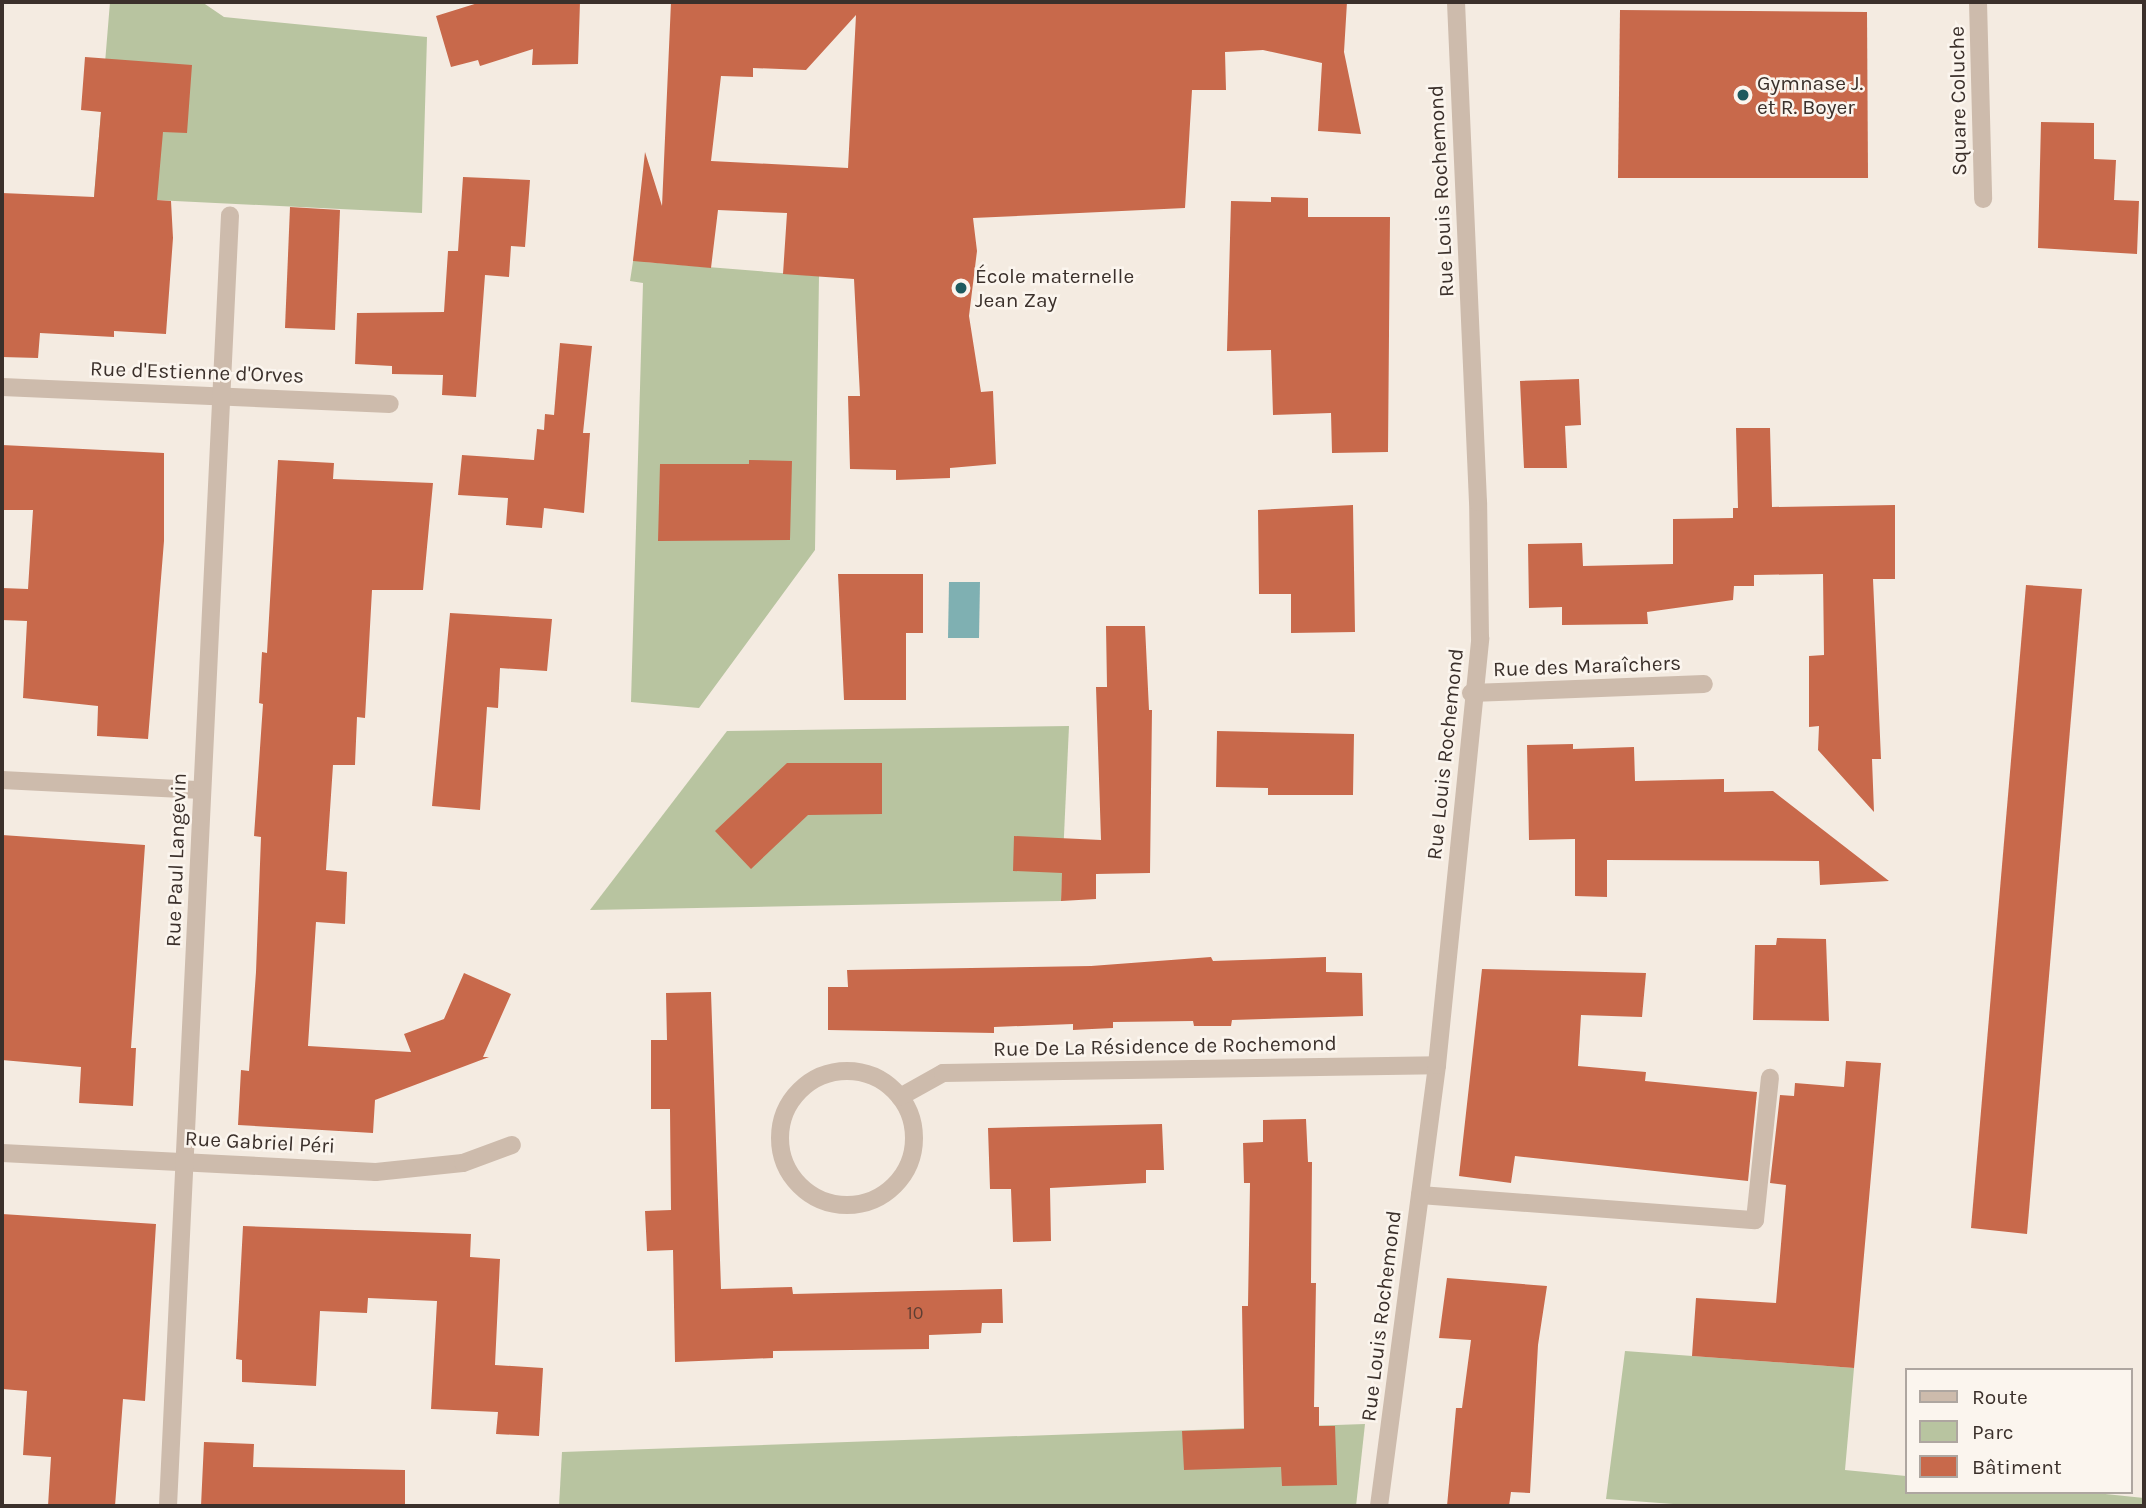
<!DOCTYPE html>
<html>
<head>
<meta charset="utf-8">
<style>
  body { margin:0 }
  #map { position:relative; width:2146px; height:1508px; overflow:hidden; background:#f4ebe1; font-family:Karla,sans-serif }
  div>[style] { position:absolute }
  .green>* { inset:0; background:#b8c4a0 }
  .water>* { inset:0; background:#7fb0b2 }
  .building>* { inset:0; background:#c8694b }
  .lane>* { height:18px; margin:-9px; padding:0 9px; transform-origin:9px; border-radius:9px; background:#cdbbac }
  .street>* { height:18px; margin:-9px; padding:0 9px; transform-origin:9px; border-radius:9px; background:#cdbbac }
  .street>.ring { margin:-9px; padding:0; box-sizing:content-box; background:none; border:18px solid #cdbbac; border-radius:50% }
  .dots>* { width:19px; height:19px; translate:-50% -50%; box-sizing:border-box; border:4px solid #fbf5ee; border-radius:50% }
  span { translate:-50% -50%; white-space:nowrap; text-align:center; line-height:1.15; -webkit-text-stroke:5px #fbf5ee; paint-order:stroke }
  .number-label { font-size:18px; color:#5e3e33 }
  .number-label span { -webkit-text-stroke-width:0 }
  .poi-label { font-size:21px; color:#3b302b }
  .left { translate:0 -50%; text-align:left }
  .street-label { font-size:21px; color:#3b302b }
  .frame { position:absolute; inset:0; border:4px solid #3b302b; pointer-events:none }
  .legend { position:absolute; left:1905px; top:1368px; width:228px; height:126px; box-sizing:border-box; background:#fbf5ee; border:2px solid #aea6a0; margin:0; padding:9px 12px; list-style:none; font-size:21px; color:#3b302b }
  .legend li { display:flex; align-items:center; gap:14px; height:35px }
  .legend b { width:35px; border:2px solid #aea6a0 }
</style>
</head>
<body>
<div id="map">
  <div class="green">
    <div style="clip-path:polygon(110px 2px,202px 2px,224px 17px,427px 37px,422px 213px,94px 197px)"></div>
    <div style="clip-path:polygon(634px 255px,645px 262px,819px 276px,815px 550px,699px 708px,631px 702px,643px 283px,630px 281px)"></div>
    <div style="clip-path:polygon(1069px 726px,1061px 901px,590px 910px,727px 731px)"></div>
    <div style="clip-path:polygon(1625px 1351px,1854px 1368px,1845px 1470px,1906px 1476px,1906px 1492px,2086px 1492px,2144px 1498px,2144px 1506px,1700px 1506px,1606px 1499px)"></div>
    <div style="clip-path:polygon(1365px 1424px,1356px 1506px,559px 1506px,562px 1452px)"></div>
  </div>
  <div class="water">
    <div style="clip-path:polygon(949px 582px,980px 582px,979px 638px,948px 638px)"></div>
  </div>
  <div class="building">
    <div style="clip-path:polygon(481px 2px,580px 2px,578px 64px,532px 65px,533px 49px,480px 66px,478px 60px,451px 67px,436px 16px)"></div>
    <div style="clip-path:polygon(evenodd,671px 2px,1347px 2px,1344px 52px,1361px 134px,1318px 131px,1322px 63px,1263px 50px,1225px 52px,1226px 90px,1192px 90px,1185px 208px,973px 218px,977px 251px,969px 316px,981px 392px,993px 391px,996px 464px,950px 468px,950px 478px,896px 480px,896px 470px,850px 469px,848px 396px,860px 396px,854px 279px,783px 274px,787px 213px,718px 210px,711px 268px,633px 261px,645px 152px,662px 206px,671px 2px,856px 15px,848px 168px,711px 161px,721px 76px,753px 77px,753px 68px,806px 70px,856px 15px)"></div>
    <div style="clip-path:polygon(1620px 10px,1867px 12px,1868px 178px,1618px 178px)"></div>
    <div style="clip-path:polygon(85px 57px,192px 65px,187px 133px,163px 132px,157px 200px,171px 201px,173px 238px,166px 334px,114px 331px,114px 337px,40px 333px,38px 358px,2px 357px,2px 193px,94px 197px,101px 112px,81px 110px)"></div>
    <div style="clip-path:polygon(2041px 122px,2094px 123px,2094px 159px,2116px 160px,2114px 200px,2139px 201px,2137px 254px,2038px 248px)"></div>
    <div style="clip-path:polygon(463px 177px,530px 180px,525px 247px,511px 246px,509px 277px,485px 275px,476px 397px,442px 395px,443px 375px,392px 374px,392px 366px,355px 364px,357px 313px,444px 312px,448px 251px,458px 251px)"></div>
    <div style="clip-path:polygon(1271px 197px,1308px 198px,1308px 217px,1390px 217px,1388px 452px,1332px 453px,1331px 413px,1273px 415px,1271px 350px,1227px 351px,1231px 201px,1271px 202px)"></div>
    <div style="clip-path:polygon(290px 207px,340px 210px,335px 330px,285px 328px)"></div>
    <div style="clip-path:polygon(560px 343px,592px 346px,583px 433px,590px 433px,584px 513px,544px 508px,542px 528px,506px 525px,508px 498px,458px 495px,462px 455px,534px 460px,537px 429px,544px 430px,545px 414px,554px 415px)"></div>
    <div style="clip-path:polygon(1579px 379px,1581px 425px,1565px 426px,1567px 468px,1524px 468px,1520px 381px)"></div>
    <div style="clip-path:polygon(1736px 428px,1770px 428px,1772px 507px,1895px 505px,1895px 579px,1873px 579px,1881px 759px,1872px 759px,1874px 812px,1818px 750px,1819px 726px,1809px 727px,1809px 656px,1824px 655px,1823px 574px,1754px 575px,1754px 586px,1734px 586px,1733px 600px,1647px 612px,1648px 624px,1562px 625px,1562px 607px,1529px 608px,1528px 544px,1582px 543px,1583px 566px,1673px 564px,1673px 519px,1733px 518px,1733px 508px,1738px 508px)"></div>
    <div style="clip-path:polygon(2px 445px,164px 453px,164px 541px,148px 739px,97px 736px,98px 706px,23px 698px,27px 621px,2px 620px,2px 588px,28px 589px,33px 510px,2px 510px)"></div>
    <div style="clip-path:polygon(278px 460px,334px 463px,333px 479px,433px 483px,423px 590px,372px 590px,365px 718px,357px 717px,355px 765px,333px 765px,326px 870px,347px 872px,345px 924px,316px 922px,308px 1046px,411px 1052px,404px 1034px,444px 1019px,464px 973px,511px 994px,483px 1057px,489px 1057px,375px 1100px,373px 1133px,238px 1125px,241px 1070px,249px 1071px,256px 972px,261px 837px,254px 836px,263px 704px,259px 703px,262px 652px,267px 653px)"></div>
    <div style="clip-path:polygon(749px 460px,792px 461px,790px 540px,658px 541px,660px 464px,749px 464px)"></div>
    <div style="clip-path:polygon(1353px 505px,1355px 632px,1291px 633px,1291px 594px,1259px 594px,1258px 510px)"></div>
    <div style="clip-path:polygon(838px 574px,923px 574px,923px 633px,906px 633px,906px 700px,844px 700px)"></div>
    <div style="clip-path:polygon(2026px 585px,2082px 589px,2027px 1234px,1971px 1228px)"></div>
    <div style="clip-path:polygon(450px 613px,552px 619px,547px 671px,500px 668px,498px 708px,487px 707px,480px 810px,432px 806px)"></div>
    <div style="clip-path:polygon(1106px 626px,1145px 626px,1149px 710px,1152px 710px,1150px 873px,1096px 874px,1096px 899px,1061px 901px,1062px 873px,1013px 871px,1014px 836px,1101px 840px,1096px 687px,1107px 687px)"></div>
    <div style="clip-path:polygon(1217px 731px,1354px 734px,1353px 795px,1268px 795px,1268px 788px,1216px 787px)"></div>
    <div style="clip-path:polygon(1573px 744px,1573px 749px,1634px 747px,1635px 781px,1724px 779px,1724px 792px,1773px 791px,1889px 881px,1820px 885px,1819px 861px,1607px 860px,1607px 897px,1575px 896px,1575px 839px,1529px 840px,1527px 745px)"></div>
    <div style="clip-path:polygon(787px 763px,882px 763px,882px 814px,808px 815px,751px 869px,715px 831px)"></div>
    <div style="clip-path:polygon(2px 835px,145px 845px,131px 1048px,136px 1048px,133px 1106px,79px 1103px,81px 1067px,2px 1060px)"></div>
    <div style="clip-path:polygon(1777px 938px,1826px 939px,1829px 1021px,1753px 1020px,1755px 945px,1776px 945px)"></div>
    <div style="clip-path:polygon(1211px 957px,1213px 961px,1326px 957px,1326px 972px,1362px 973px,1363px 1016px,1232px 1020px,1231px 1026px,1194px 1026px,1193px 1021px,1113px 1022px,1113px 1028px,1092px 1029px,1073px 1030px,1073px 1024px,994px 1027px,994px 1033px,828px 1030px,828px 987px,848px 987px,847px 970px,1091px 966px)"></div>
    <div style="clip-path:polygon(1482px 969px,1646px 973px,1642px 1017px,1581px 1015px,1578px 1066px,1646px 1072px,1645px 1081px,1757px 1092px,1748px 1181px,1515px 1156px,1511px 1183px,1459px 1176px)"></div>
    <div style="clip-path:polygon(711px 992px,721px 1289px,792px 1287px,793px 1294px,1002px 1289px,1003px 1323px,982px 1323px,981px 1333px,929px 1335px,929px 1349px,773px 1351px,773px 1358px,675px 1362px,673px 1250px,647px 1251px,645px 1211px,671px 1210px,670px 1109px,651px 1109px,651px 1040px,667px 1040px,666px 993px)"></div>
    <div style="clip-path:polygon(1846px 1061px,1881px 1063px,1854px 1368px,1692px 1356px,1696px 1298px,1776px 1303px,1786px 1185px,1770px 1183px,1780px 1095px,1794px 1096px,1795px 1083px,1844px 1087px)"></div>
    <div style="clip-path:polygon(1306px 1119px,1308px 1162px,1312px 1162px,1311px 1283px,1316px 1283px,1314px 1407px,1319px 1407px,1319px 1426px,1335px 1426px,1337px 1485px,1282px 1486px,1281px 1467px,1184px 1470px,1182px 1431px,1244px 1429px,1242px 1306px,1248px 1306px,1250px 1183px,1244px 1183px,1243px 1143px,1263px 1142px,1263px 1120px)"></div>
    <div style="clip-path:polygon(1162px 1124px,1164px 1170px,1146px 1170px,1146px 1183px,1050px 1188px,1051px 1241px,1013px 1242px,1011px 1189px,990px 1189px,988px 1128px)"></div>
    <div style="clip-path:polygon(2px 1214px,156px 1224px,145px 1401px,123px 1399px,115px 1506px,48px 1506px,51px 1457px,23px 1455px,27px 1391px,2px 1389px)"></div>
    <div style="clip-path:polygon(243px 1226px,471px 1234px,470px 1257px,500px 1259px,495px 1365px,543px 1368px,539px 1436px,496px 1434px,498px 1412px,431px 1409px,437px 1301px,368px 1298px,367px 1313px,320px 1311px,316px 1386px,242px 1382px,242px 1360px,236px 1359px)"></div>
    <div style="clip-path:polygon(1447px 1278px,1547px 1286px,1538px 1345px,1530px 1493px,1511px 1492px,1509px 1506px,1447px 1506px,1456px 1408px,1462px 1408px,1471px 1340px,1439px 1338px)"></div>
    <div style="clip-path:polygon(204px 1442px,254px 1444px,253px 1467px,405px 1470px,405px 1506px,201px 1506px)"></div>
  </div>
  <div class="lane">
    <div style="left:1978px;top:2px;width:197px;rotate:88.5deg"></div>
    <div style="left:1471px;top:693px;width:233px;rotate:-2.2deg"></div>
    <div style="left:1420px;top:1195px;width:336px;rotate:4.3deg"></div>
    <div style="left:1755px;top:1220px;width:143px;rotate:-84deg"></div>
  </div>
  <div class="street">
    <div style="left:2px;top:387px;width:388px;rotate:2.5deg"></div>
    <div style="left:2px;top:780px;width:200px;rotate:2.9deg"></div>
    <div class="ring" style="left:780px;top:1071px;width:116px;height:116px"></div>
    <div style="left:900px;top:1097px;width:49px;rotate:-29.2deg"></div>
    <div style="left:943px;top:1073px;width:494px;rotate:-0.9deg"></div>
    <div style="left:2px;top:1153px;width:374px;rotate:2.9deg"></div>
    <div style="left:376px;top:1172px;width:87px;rotate:-5.9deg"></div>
    <div style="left:463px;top:1163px;width:52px;rotate:-20.2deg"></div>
    <div style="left:168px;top:1506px;width:1292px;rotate:-87.25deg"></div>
    <div style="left:1379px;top:1506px;width:445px;rotate:-82.5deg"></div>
    <div style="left:1437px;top:1065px;width:429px;rotate:-84.2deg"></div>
    <div style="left:1480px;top:638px;width:136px;rotate:-90.8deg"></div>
    <div style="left:1478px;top:502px;width:500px;rotate:-92.52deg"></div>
  </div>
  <div class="dots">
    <div style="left:1743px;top:95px;background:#1f5a5e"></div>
    <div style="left:961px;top:288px;background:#1f5a5e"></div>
  </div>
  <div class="number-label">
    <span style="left:915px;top:1313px">10</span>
  </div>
  <div class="poi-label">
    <span class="left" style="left:1757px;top:95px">Gymnase J.<br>et R. Boyer</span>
    <span class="left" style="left:975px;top:288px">École maternelle<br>Jean Zay</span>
  </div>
  <div class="street-label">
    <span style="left:1958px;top:101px;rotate:-91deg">Square Coluche</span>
    <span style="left:1441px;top:191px;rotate:-93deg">Rue Louis Rochemond</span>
    <span style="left:197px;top:372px;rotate:2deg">Rue d'Estienne d'Orves</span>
    <span style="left:1587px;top:666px;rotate:-2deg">Rue des Maraîchers</span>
    <span style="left:1445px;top:754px;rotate:-84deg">Rue Louis Rochemond</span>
    <span style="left:176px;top:860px;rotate:-88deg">Rue Paul Langevin</span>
    <span style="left:1165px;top:1046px;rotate:-1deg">Rue De La Résidence de Rochemond</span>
    <span style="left:260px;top:1142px;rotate:3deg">Rue Gabriel Péri</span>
    <span style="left:1381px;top:1316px;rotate:-83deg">Rue Louis Rochemond</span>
  </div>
  <div class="frame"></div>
  <ul class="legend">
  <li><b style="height:9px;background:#cdbbac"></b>Route</li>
  <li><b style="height:19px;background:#b8c4a0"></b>Parc</li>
  <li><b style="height:19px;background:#c8694b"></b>Bâtiment</li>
  </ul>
</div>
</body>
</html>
